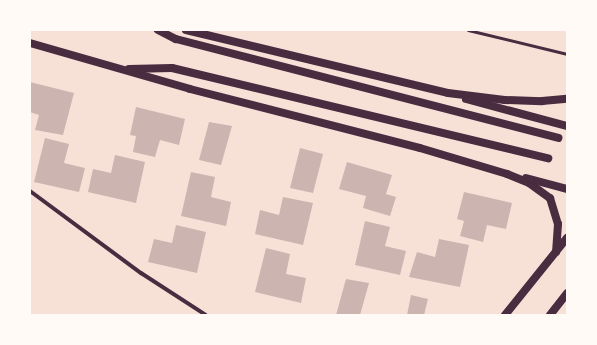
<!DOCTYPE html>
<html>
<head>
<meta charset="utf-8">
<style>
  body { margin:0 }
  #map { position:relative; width:597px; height:345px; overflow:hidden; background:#f7e1d7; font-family:Poppins,sans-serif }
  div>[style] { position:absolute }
  .building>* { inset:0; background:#ccb4b1 }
  .service>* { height:3px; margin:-1.5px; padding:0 1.5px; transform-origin:1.5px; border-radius:1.5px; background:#4a2c40 }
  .minor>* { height:4px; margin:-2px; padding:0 2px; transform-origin:2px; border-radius:2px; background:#4a2c40 }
  .secondary>* { height:8px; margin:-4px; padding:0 4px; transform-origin:4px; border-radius:4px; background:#4a2c40 }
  span { translate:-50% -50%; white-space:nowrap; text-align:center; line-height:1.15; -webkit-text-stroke:3px #fffaf5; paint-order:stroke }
  .frame { position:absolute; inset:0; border:31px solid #fffaf5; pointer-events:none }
</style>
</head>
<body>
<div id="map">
  <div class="building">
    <div style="clip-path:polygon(30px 82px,74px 93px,63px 135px,35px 130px,39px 115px,30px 112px)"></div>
    <div style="clip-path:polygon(136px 107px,185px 119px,179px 145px,160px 140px,155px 157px,133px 152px,136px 136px,130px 135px)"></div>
    <div style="clip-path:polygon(209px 122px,232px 126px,221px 165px,199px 160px)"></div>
    <div style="clip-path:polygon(45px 138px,69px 144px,64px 163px,85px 168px,79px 192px,34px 182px)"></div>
    <div style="clip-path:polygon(300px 148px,323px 154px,313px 193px,290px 188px)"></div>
    <div style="clip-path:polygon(115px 155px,145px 162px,136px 203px,88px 192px,93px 169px,111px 173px)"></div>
    <div style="clip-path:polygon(347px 162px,392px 175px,386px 194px,396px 197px,390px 216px,363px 208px,366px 196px,339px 189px)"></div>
    <div style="clip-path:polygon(191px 172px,215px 177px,211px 197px,231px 202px,226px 226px,181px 216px)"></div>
    <div style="clip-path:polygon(464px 192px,512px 203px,506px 229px,487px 225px,483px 242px,460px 236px,464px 221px,457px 219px)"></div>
    <div style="clip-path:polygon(283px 197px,313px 203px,303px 245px,255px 234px,260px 210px,279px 215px)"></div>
    <div style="clip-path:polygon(365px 221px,390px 227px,385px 246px,406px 251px,400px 275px,355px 265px)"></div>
    <div style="clip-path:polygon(176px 225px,206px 232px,197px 273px,148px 262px,154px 239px,172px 243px)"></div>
    <div style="clip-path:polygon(439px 239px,469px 245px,460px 287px,409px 277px,417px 252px,435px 257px)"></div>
    <div style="clip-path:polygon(266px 248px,290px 254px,286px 274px,306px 278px,301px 303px,255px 292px)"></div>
    <div style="clip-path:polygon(346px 279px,369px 283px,360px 315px,336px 315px)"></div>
    <div style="clip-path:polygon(411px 295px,428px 299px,424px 315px,407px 315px)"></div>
  </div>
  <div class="service">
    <div style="left:468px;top:30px;width:102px;rotate:13.6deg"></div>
  </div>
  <div class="minor">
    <div style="left:30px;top:191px;width:138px;rotate:36.5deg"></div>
    <div style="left:141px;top:273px;width:77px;rotate:32.9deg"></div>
  </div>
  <div class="secondary">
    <div style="left:158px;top:30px;width:20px;rotate:27deg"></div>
    <div style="left:176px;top:39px;width:395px;rotate:14.5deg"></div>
    <div style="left:186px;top:30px;width:269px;rotate:13.5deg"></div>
    <div style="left:448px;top:93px;width:57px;rotate:7deg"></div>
    <div style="left:505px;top:100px;width:37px;rotate:2deg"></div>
    <div style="left:542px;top:101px;width:25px;rotate:-5deg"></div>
    <div style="left:30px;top:43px;width:166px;rotate:16deg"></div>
    <div style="left:190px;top:89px;width:237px;rotate:14.4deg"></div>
    <div style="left:420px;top:148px;width:91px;rotate:16.6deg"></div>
    <div style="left:507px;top:174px;width:24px;rotate:22deg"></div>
    <div style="left:529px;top:183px;width:26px;rotate:36deg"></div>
    <div style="left:550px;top:198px;width:27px;rotate:73deg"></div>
    <div style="left:558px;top:224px;width:28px;rotate:94deg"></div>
    <div style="left:129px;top:69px;width:43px;rotate:-1.3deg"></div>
    <div style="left:172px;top:68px;width:387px;rotate:13.5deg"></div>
    <div style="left:466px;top:99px;width:105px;rotate:15deg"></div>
    <div style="left:526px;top:178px;width:42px;rotate:15deg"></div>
    <div style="left:505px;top:315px;width:99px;rotate:-51.2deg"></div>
    <div style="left:550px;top:315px;width:28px;rotate:-52deg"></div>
  </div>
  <div class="frame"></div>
</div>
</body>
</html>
